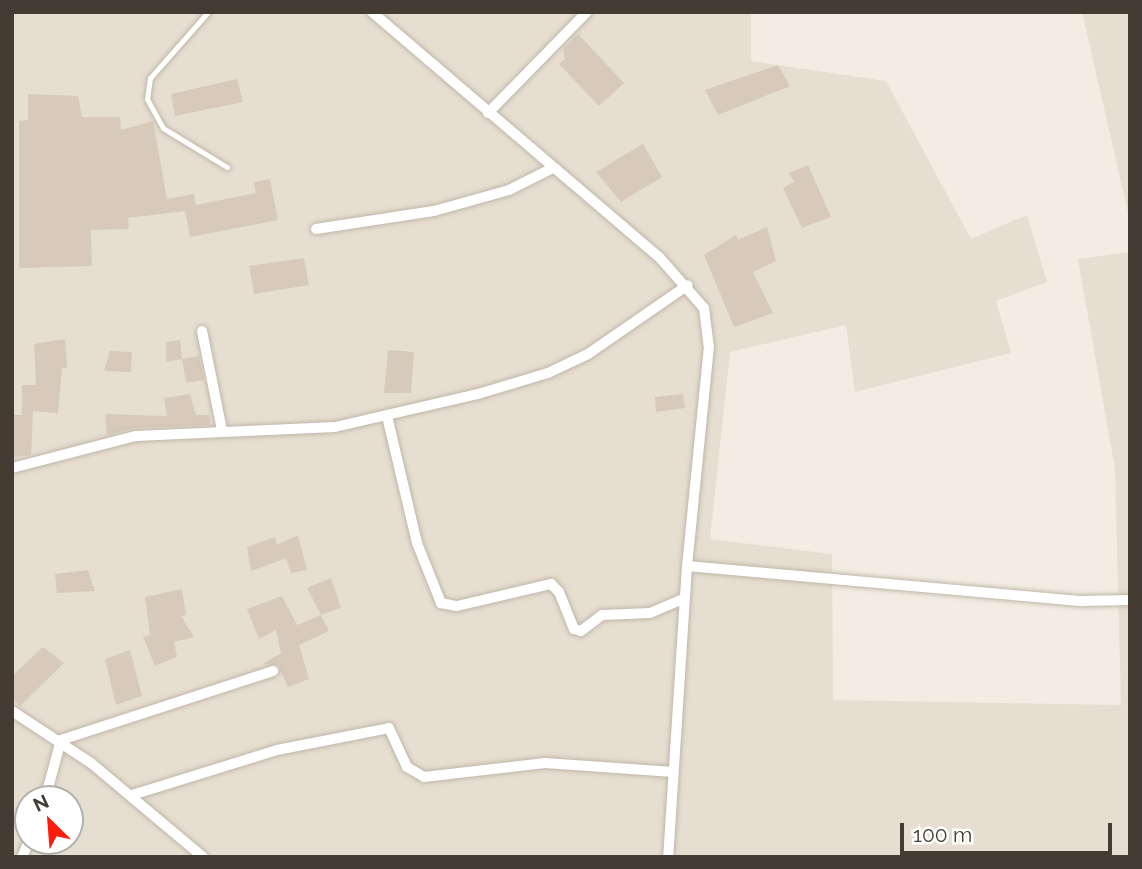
<!DOCTYPE html>
<html>
<head>
<meta charset="utf-8">
<style>
  body { margin:0 }
  #map { position:relative; width:1142px; height:869px; overflow:hidden; background:#f2ece3; font-family:Raleway,sans-serif }
  div>[style] { position:absolute }
  .residential>* { inset:0; background:#e6ded1 }
  .building>* { inset:0; background:#d7cabb }
  .roads { filter:drop-shadow(0 0 2px #c1b6a8) drop-shadow(0 0 2px #c1b6a8) }
  .lane>* { height:5px; margin:-2.5px; padding:0 2.5px; transform-origin:2.5px; border-radius:2.5px; background:#fff }
  .street>* { height:10px; margin:-5px; padding:0 5px; transform-origin:5px; border-radius:5px; background:#fff }
  span { translate:-50% -50%; white-space:nowrap; text-align:center; line-height:1.15; -webkit-text-stroke:7px #fff; paint-order:stroke }
  .frame { position:absolute; inset:0; border:14px solid #443c33; pointer-events:none }
  .north { position:absolute; left:14px; top:785px; width:70px; height:70px; box-sizing:border-box; background:#fff; border:2px solid #b4b1ad; border-radius:50%; rotate:335deg; font-size:19px; font-weight:700; line-height:28px; text-align:center; color:#443c33 }
  .north::after { content:''; display:block; margin:auto; width:24px; height:32px; background:#ff1c0d; clip-path:polygon(50% 0,100% 100%,50% 72%,0 100%) }
  .scale { position:absolute; left:900px; top:823px; width:212px; height:32px; box-sizing:border-box; border:4px solid #443c33; border-top:0; padding-left:9px; font-size:21px; line-height:24px; white-space:nowrap; color:#443c33; -webkit-text-stroke:5px #fff; paint-order:stroke }
</style>
</head>
<body>
<div id="map">
  <div class="residential">
    <div style="clip-path:polygon(evenodd,12px 12px,751px 12px,751px 61px,886px 81px,971px 239px,1027px 215px,1047px 282px,996px 301px,1011px 353px,855px 392px,846px 325px,730px 352px,710px 539px,832px 554px,833px 700px,1121px 705px,1115px 469px,1078px 259px,1130px 252px,1130px 857px,12px 857px,12px 12px,28px 799px,70px 799px,70px 841px,28px 841px,28px 799px)"></div>
    <div style="clip-path:polygon(1082px 12px,1130px 12px,1130px 221px)"></div>
  </div>
  <div class="building">
    <div style="clip-path:polygon(578px 34px,624px 83px,599px 106px,559px 64px,565px 59px,563px 49px)"></div>
    <div style="clip-path:polygon(778px 65px,790px 86px,718px 115px,705px 90px)"></div>
    <div style="clip-path:polygon(237px 79px,243px 102px,175px 116px,171px 94px)"></div>
    <div style="clip-path:polygon(28px 94px,78px 96px,82px 117px,120px 117px,121px 130px,153px 121px,167px 199px,194px 194px,196px 205px,256px 193px,254px 182px,270px 179px,278px 220px,190px 237px,185px 211px,128px 218px,129px 229px,91px 230px,92px 266px,19px 268px,19px 121px,28px 120px)"></div>
    <div style="clip-path:polygon(643px 144px,662px 177px,621px 202px,596px 172px)"></div>
    <div style="clip-path:polygon(808px 165px,831px 217px,802px 228px,783px 188px,794px 182px,789px 173px)"></div>
    <div style="clip-path:polygon(767px 227px,776px 261px,753px 272px,773px 313px,734px 327px,704px 255px,736px 235px,738px 240px)"></div>
    <div style="clip-path:polygon(304px 258px,309px 285px,254px 294px,249px 266px)"></div>
    <div style="clip-path:polygon(65px 339px,67px 368px,62px 368px,58px 413px,33px 411px,31px 455px,12px 457px,12px 415px,22px 415px,22px 385px,36px 385px,34px 344px)"></div>
    <div style="clip-path:polygon(180px 340px,182px 359px,166px 362px,166px 342px)"></div>
    <div style="clip-path:polygon(388px 350px,414px 352px,411px 393px,384px 393px)"></div>
    <div style="clip-path:polygon(110px 351px,132px 352px,131px 372px,104px 371px)"></div>
    <div style="clip-path:polygon(199px 356px,204px 380px,186px 383px,182px 359px)"></div>
    <div style="clip-path:polygon(190px 394px,196px 415px,210px 415px,210px 425px,135px 428px,107px 435px,105px 414px,167px 416px,164px 398px)"></div>
    <div style="clip-path:polygon(683px 394px,685px 408px,656px 412px,655px 397px)"></div>
    <div style="clip-path:polygon(298px 535px,307px 570px,291px 573px,286px 558px,251px 571px,247px 547px,275px 537px,277px 545px)"></div>
    <div style="clip-path:polygon(88px 570px,95px 591px,57px 593px,55px 574px)"></div>
    <div style="clip-path:polygon(331px 578px,341px 608px,321px 615px,307px 588px)"></div>
    <div style="clip-path:polygon(182px 589px,186px 615px,181px 616px,194px 637px,174px 642px,177px 657px,155px 666px,143px 637px,150px 635px,145px 597px)"></div>
    <div style="clip-path:polygon(282px 596px,297px 625px,321px 615px,329px 631px,299px 645px,309px 679px,288px 687px,278px 665px,263px 664px,281px 653px,276px 630px,259px 639px,247px 609px)"></div>
    <div style="clip-path:polygon(43px 647px,64px 663px,20px 706px,12px 698px,12px 676px)"></div>
    <div style="clip-path:polygon(130px 650px,142px 696px,116px 705px,105px 659px)"></div>
  </div>
  <div class="roads">
    <div class="lane">
      <div style="left:208px;top:12px;width:88px;rotate:131.3deg"></div>
      <div style="left:150px;top:78px;width:21px;rotate:98deg"></div>
      <div style="left:147px;top:99px;width:33px;rotate:61deg"></div>
      <div style="left:163px;top:128px;width:75px;rotate:31.4deg"></div>
    </div>
    <div class="street">
      <div style="left:372px;top:12px;width:379px;rotate:40.5deg"></div>
      <div style="left:660px;top:258px;width:67px;rotate:48.7deg"></div>
      <div style="left:704px;top:308px;width:38px;rotate:83deg"></div>
      <div style="left:709px;top:346px;width:221px;rotate:95.7deg"></div>
      <div style="left:687px;top:566px;width:292px;rotate:93.7deg"></div>
      <div style="left:488px;top:113px;width:141px;rotate:-45.6deg"></div>
      <div style="left:316px;top:229px;width:119px;rotate:-8.7deg"></div>
      <div style="left:434px;top:211px;width:78px;rotate:-15.6deg"></div>
      <div style="left:509px;top:190px;width:49px;rotate:-26.6deg"></div>
      <div style="left:202px;top:331px;width:101px;rotate:78.6deg"></div>
      <div style="left:387px;top:416px;width:130px;rotate:76.7deg"></div>
      <div style="left:417px;top:543px;width:65px;rotate:68.2deg"></div>
      <div style="left:441px;top:603px;width:16px;rotate:11deg"></div>
      <div style="left:457px;top:606px;width:97px;rotate:-13.2deg"></div>
      <div style="left:551px;top:584px;width:11px;rotate:45deg"></div>
      <div style="left:559px;top:592px;width:40px;rotate:68deg"></div>
      <div style="left:574px;top:629px;width:7px;rotate:16deg"></div>
      <div style="left:581px;top:631px;width:26px;rotate:-37deg"></div>
      <div style="left:602px;top:615px;width:48px;rotate:-2.4deg"></div>
      <div style="left:650px;top:613px;width:38px;rotate:-23deg"></div>
      <div style="left:12px;top:468px;width:128px;rotate:-14.5deg"></div>
      <div style="left:136px;top:436px;width:199px;rotate:-2.6deg"></div>
      <div style="left:335px;top:427px;width:147px;rotate:-13deg"></div>
      <div style="left:478px;top:394px;width:73px;rotate:-16.7deg"></div>
      <div style="left:548px;top:373px;width:44px;rotate:-25.4deg"></div>
      <div style="left:588px;top:354px;width:121px;rotate:-34.6deg"></div>
      <div style="left:687px;top:566px;width:397px;rotate:5.1deg"></div>
      <div style="left:1082px;top:601px;width:48px;rotate:-1.2deg"></div>
      <div style="left:12px;top:711px;width:95px;rotate:33.4deg"></div>
      <div style="left:91px;top:763px;width:146px;rotate:40deg"></div>
      <div style="left:132px;top:795px;width:152px;rotate:-17.2deg"></div>
      <div style="left:277px;top:750px;width:114px;rotate:-11.1deg"></div>
      <div style="left:389px;top:728px;width:43px;rotate:65.2deg"></div>
      <div style="left:407px;top:767px;width:20px;rotate:30deg"></div>
      <div style="left:424px;top:777px;width:122px;rotate:-6.6deg"></div>
      <div style="left:545px;top:763px;width:129px;rotate:4deg"></div>
      <div style="left:45px;top:799px;width:61px;rotate:-74.8deg"></div>
      <div style="left:61px;top:740px;width:223px;rotate:-18deg"></div>
      <div style="left:22px;top:857px;width:17px;rotate:-66deg"></div>
    </div>
  </div>
  <div class="frame"></div>
  <div class="north">N</div>
  <div class="scale">100 m</div>
</div>
</body>
</html>
